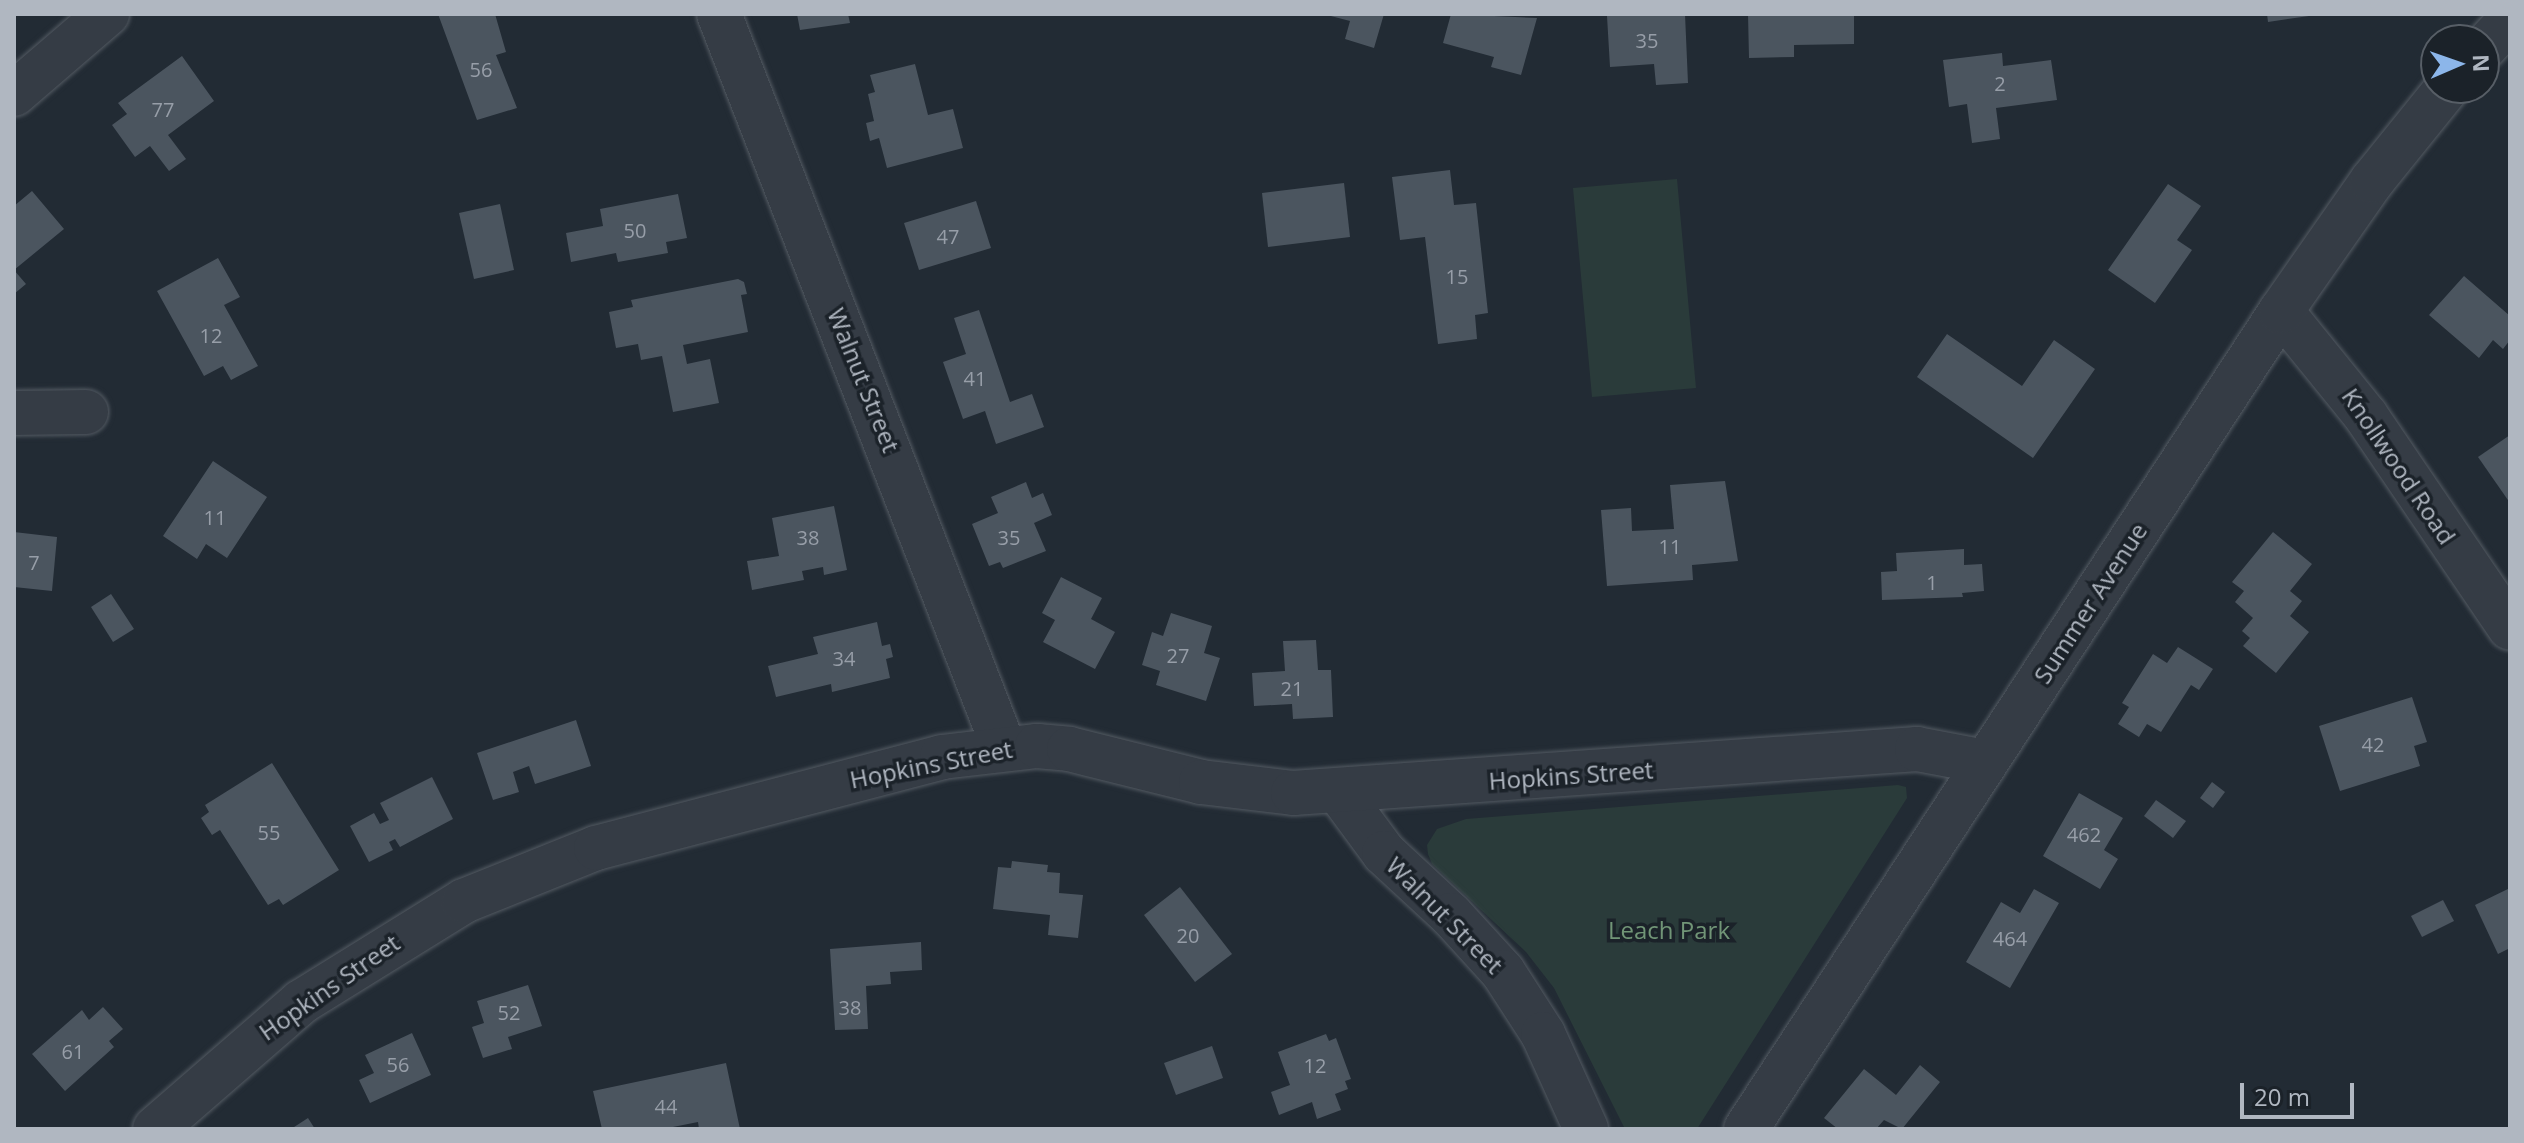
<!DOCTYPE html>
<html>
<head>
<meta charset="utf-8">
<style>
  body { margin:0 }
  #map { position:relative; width:2524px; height:1143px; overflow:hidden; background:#222b34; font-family:"Open Sans",sans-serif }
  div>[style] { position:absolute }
  .green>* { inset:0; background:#2a3b3a }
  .building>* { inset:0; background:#4b555f }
  .roads { filter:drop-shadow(0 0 2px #535a62) drop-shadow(0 0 2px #535a62) }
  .minor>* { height:44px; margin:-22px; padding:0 22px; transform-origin:22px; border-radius:22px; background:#353c45 }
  span { translate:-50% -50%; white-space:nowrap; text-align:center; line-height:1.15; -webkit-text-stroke:7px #1b2229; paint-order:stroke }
  .number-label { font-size:20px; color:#979ea8 }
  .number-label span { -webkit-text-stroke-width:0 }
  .street-label { font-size:24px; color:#b0b7c1 }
  .park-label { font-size:24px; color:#719577 }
  .frame { position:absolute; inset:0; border:16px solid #b0b7c1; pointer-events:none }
  .north { position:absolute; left:2420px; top:24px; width:80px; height:80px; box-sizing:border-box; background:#1b2229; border:2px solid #575e66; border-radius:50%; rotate:88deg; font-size:22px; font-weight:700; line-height:32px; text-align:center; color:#b0b7c1 }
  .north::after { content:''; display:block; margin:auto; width:28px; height:36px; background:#8cb6ea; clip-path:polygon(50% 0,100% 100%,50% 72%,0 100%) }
  .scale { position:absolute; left:2240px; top:1083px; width:114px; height:36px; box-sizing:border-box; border:4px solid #b0b7c1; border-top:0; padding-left:10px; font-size:24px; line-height:28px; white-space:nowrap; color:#b0b7c1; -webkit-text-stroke:6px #1b2229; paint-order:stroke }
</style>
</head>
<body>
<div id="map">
  <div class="green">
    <div style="clip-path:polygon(1677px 179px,1696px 388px,1592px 397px,1573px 188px)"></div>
    <div style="clip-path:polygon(1898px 785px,1906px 787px,1907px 798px,1697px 1129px,1625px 1129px,1554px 988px,1526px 952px,1432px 864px,1428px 854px,1427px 845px,1437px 829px,1466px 819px)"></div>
  </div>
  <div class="building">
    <div style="clip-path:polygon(438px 14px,495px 14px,506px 52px,496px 55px,517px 108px,477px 120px)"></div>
    <div style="clip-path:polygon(797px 14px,848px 14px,850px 23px,800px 30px)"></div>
    <div style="clip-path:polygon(1384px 14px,1374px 48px,1345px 39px,1350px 21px,1327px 15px)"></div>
    <div style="clip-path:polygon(1451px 14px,1537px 18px,1521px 75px,1491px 67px,1494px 57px,1443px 43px)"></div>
    <div style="clip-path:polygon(1648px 14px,1685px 14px,1688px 83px,1656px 85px,1654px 64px,1610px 67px,1607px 16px)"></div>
    <div style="clip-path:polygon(1748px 14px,1854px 14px,1854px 44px,1794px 45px,1794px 57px,1749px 58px)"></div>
    <div style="clip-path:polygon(2267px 14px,2309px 14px,2309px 16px,2268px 22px)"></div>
    <div style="clip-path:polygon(2002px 53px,2003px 66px,2051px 60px,2057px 100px,1996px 108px,2000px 139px,1972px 143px,1967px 104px,1949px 107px,1943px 60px)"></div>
    <div style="clip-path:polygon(182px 56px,214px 101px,168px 135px,186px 159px,169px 171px,150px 146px,135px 157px,112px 125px,127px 114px,118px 103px)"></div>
    <div style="clip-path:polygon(915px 64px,928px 115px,953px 109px,963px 148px,887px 168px,879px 138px,870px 141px,866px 123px,874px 121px,868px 94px,875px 92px,870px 75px)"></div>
    <div style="clip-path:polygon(1450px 170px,1454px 205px,1476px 203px,1488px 313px,1475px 315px,1477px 339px,1438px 344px,1425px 237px,1400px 240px,1392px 177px)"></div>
    <div style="clip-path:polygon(1344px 183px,1350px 237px,1268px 247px,1262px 193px)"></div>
    <div style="clip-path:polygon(2168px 184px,2201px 206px,2177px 240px,2192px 250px,2155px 303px,2108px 270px)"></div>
    <div style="clip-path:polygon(32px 191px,64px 229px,14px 270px,26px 284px,14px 294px,14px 206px)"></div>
    <div style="clip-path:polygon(678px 194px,687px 238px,666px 242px,668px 253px,618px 262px,616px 253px,571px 262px,566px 233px,603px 226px,600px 209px)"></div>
    <div style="clip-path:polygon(976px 201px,991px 248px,919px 270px,904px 223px)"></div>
    <div style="clip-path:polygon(500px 204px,514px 270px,474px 279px,459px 213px)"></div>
    <div style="clip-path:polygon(218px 258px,240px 297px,224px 305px,258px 366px,231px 380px,223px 366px,204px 376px,157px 291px)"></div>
    <div style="clip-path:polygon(2464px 276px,2510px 316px,2510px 340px,2503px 349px,2493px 340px,2479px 358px,2429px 315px)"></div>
    <div style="clip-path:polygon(738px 279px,744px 282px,747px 294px,741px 295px,748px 332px,683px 345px,687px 364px,710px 359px,719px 403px,673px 412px,662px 356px,641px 360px,638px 344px,616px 348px,609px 312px,633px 307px,631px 300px)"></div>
    <div style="clip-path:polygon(979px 310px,1010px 402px,1032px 394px,1044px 427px,996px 444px,985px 411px,963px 419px,943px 362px,966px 354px,954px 318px)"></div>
    <div style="clip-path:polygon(1947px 334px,2022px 386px,2054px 340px,2095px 369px,2033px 458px,1917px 377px)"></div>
    <div style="clip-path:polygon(2510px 435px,2510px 503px,2478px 457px)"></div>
    <div style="clip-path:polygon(213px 461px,267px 497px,227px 558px,206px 544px,197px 559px,163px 536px)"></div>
    <div style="clip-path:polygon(1725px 481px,1738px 561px,1692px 565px,1693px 580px,1607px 586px,1601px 510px,1631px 508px,1632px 531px,1674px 529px,1670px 485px)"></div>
    <div style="clip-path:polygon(1026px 482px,1032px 498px,1043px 493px,1052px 515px,1034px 523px,1046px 551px,1003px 568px,1000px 562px,989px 566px,972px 524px,998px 513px,991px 497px)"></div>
    <div style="clip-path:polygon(834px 506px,847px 570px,824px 575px,823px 567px,802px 571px,804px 580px,752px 590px,747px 561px,779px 556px,772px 518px)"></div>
    <div style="clip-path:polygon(14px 532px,57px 537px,52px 591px,14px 587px)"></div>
    <div style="clip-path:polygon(2273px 532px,2312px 564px,2290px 591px,2302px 601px,2290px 616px,2309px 632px,2276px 673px,2243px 646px,2250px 638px,2242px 631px,2253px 618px,2235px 602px,2244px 591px,2232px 582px)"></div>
    <div style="clip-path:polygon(1964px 549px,1964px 565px,1982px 564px,1984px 591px,1962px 593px,1963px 597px,1882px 600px,1881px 572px,1897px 571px,1896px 553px)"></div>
    <div style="clip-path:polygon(1061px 577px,1102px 598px,1091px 619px,1115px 632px,1095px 669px,1043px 642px,1055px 620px,1042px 613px)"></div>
    <div style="clip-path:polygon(111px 594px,134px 629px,113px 642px,91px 607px)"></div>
    <div style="clip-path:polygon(1171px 613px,1212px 626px,1204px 653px,1220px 658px,1206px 701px,1156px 685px,1160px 671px,1142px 665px,1152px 632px,1163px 636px)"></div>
    <div style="clip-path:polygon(877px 622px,882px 646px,890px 644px,893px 657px,886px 659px,890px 678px,832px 692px,831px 684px,776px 697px,768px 666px,818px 654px,813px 637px)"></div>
    <div style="clip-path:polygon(1316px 640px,1318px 670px,1331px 670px,1333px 717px,1293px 719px,1292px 704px,1254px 706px,1252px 673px,1285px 671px,1283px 641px)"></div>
    <div style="clip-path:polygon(2178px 647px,2213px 669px,2199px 690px,2191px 685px,2161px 732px,2147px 724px,2139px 737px,2118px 724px,2129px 707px,2122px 703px,2153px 654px,2167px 663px)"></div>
    <div style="clip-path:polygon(2412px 697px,2427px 742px,2414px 746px,2420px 766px,2340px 791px,2319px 726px)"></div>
    <div style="clip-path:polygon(576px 720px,591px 766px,535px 784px,529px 766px,513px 772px,519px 792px,493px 800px,477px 753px)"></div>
    <div style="clip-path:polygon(272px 763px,339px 870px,283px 905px,279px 899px,268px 905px,220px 830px,212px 835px,201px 818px,209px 812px,205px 805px)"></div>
    <div style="clip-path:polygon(432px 777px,453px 819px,400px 847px,395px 839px,389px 842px,393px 850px,369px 862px,350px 826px,374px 813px,380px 824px,389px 820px,380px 803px)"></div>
    <div style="clip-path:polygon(2212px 782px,2225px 792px,2213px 808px,2200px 798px)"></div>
    <div style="clip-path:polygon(2079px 793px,2123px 818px,2104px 850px,2118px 859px,2100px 889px,2043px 856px)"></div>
    <div style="clip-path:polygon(2156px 800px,2186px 821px,2173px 838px,2144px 816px)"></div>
    <div style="clip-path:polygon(1012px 861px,1048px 865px,1047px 872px,1060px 873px,1059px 893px,1083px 895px,1078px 938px,1048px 935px,1050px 915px,993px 909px,998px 867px,1011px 868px)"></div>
    <div style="clip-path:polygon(1180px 887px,1232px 954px,1195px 982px,1144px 915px)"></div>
    <div style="clip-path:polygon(2510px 888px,2510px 948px,2498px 954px,2475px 905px)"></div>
    <div style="clip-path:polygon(2034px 889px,2059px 903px,2010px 988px,1966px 962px,2001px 902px,2020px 913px)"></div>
    <div style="clip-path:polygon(2443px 900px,2454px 921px,2422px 937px,2411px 916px)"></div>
    <div style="clip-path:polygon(921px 942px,922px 970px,890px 972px,891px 984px,866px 986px,868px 1029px,835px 1030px,830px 949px)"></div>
    <div style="clip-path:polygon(528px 985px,542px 1026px,508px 1037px,512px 1049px,483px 1058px,472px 1027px,484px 1023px,477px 1001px)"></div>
    <div style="clip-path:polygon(103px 1007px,123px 1029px,109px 1041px,114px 1047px,65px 1091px,32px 1054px,82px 1010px,89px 1020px)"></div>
    <div style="clip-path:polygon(412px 1033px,431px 1075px,370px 1103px,359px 1080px,374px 1073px,365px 1055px)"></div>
    <div style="clip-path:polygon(1326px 1034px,1329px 1041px,1336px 1038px,1351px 1079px,1345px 1081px,1348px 1089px,1335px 1094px,1341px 1110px,1317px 1119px,1312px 1102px,1279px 1115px,1271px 1092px,1290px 1085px,1278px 1052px)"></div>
    <div style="clip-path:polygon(1212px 1046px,1223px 1078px,1176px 1095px,1164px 1063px)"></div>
    <div style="clip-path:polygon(726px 1063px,740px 1129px,699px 1129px,698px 1122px,663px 1129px,602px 1129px,593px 1091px)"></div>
    <div style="clip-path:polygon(1920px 1065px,1940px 1082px,1902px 1129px,1884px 1120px,1876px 1129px,1838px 1129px,1824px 1118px,1864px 1069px,1896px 1095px)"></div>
    <div style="clip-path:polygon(308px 1118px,315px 1129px,291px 1129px)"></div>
  </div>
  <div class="roads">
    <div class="minor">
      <div style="left:719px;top:14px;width:787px;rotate:68.78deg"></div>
      <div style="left:2484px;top:48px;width:38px;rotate:-47deg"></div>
      <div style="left:14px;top:94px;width:123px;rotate:-40.7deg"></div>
      <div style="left:2281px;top:311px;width:135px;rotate:51deg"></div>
      <div style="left:2366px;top:416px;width:256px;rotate:55.8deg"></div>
      <div style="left:14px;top:413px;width:72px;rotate:-0.8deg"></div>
      <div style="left:1339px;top:792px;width:76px;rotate:53.6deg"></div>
      <div style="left:1384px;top:853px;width:91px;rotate:42.8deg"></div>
      <div style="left:1451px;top:915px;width:77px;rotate:47.6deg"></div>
      <div style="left:1503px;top:972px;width:74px;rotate:57.2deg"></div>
      <div style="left:1543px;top:1034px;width:104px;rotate:65.6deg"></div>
      <div style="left:155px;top:1129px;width:194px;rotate:-41deg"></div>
      <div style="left:301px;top:1002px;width:192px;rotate:-31.8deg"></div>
      <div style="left:464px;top:901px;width:142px;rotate:-21.9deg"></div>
      <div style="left:596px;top:848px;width:358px;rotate:-14.7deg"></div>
      <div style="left:942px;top:757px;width:96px;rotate:-6.6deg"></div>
      <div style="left:1037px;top:746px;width:32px;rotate:5deg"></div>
      <div style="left:1069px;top:749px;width:136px;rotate:14deg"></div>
      <div style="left:1201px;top:782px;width:93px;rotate:6.8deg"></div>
      <div style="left:1293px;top:793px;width:626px;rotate:-4.03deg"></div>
      <div style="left:1917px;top:749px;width:70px;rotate:10.7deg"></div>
      <div style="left:1746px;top:1129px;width:977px;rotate:-56.81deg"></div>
      <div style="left:2281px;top:311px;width:159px;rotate:-55deg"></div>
      <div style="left:2372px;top:181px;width:119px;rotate:-51.1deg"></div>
    </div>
  </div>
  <div class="number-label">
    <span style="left:1647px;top:40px">35</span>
    <span style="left:481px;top:69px">56</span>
    <span style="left:2000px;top:83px">2</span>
    <span style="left:163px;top:109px">77</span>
    <span style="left:635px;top:230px">50</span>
    <span style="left:948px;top:236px">47</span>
    <span style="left:1457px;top:276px">15</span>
    <span style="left:211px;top:335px">12</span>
    <span style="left:975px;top:378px">41</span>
    <span style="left:215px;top:517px">11</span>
    <span style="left:808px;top:537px">38</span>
    <span style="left:1009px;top:537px">35</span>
    <span style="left:1670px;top:546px">11</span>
    <span style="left:34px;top:562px">7</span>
    <span style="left:1932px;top:582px">1</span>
    <span style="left:1178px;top:655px">27</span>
    <span style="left:844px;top:658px">34</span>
    <span style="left:1292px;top:688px">21</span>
    <span style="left:2373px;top:744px">42</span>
    <span style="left:269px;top:832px">55</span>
    <span style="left:2084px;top:834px">462</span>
    <span style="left:1188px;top:935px">20</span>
    <span style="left:2010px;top:938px">464</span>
    <span style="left:850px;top:1007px">38</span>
    <span style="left:509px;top:1012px">52</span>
    <span style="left:73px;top:1051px">61</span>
    <span style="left:398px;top:1064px">56</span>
    <span style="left:1315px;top:1065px">12</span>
    <span style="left:666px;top:1106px">44</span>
  </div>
  <div class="street-label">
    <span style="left:864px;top:380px;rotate:68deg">Walnut Street</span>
    <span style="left:2399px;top:466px;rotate:56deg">Knollwood Road</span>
    <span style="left:2090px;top:603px;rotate:-57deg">Summer Avenue</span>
    <span style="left:931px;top:764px;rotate:-11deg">Hopkins Street</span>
    <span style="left:1571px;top:775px;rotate:-4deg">Hopkins Street</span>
    <span style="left:1445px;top:915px;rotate:45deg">Walnut Street</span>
    <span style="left:329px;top:987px;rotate:-35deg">Hopkins Street</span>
  </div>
  <div class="park-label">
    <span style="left:1669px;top:930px">Leach Park</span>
  </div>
  <div class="frame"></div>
  <div class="north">N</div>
  <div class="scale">20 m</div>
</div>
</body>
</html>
